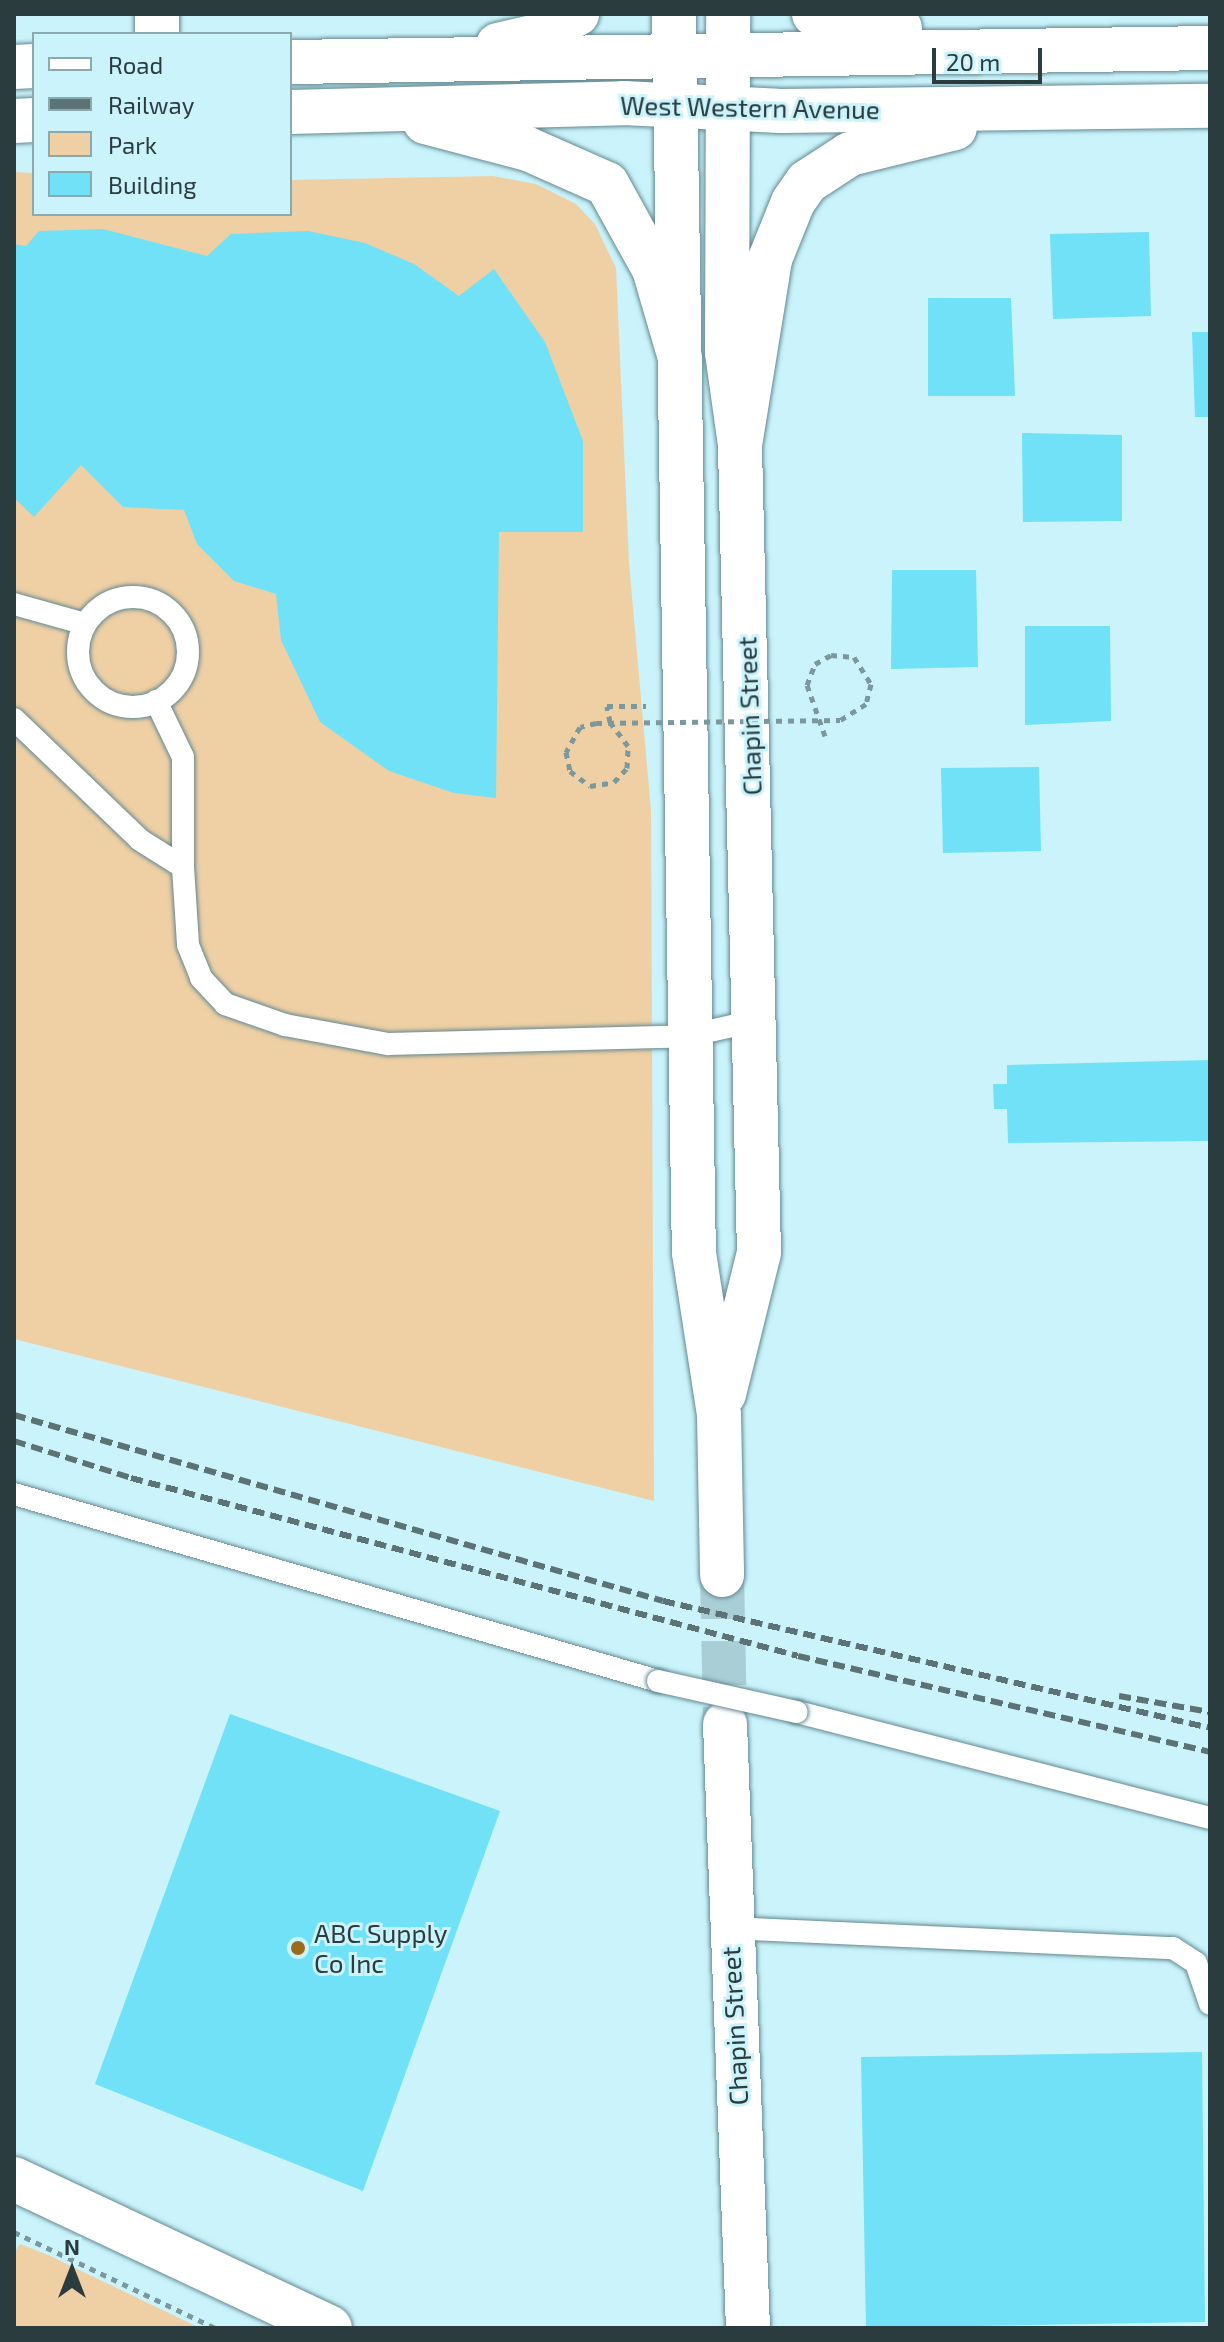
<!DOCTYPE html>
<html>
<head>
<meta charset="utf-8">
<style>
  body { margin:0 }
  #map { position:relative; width:1224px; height:2342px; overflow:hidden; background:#caf3fb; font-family:"Exo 2",sans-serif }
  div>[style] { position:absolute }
  .green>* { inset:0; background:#efd0a5 }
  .building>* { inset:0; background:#70e1f6 }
  .secondary-tunnel>* { height:44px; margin-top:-22px; transform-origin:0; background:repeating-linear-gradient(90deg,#aaced5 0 44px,transparent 0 66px) }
  .path>* { height:5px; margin-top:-2.5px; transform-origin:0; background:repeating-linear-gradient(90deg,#7b989e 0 6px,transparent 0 12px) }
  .roads { filter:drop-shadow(0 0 2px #638991) drop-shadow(0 0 2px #638991) }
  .service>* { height:22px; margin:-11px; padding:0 11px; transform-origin:11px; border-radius:11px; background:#fff }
  .service>.ring { margin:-11px; padding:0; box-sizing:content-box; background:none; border:22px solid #fff; border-radius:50% }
  .minor>* { height:44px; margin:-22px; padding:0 22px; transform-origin:22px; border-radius:22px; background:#fff }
  .secondary>* { height:44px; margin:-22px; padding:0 22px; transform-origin:22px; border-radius:22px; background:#fff }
  .primary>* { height:44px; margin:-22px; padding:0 22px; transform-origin:22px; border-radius:22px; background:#fff }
  .rail>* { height:6px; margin-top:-3px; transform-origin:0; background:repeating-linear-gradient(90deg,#5b7377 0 12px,transparent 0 18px) }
  .path-bridge>* { height:5px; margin-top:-2.5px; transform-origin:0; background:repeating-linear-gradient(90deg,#7b989e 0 6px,transparent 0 12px) }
  .bridges { filter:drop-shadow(0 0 2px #638991) drop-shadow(0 0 2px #638991) }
  .service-bridge>* { height:22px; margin:-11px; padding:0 11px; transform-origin:11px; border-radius:11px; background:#fff }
  .dots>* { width:22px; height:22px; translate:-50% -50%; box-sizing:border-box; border:4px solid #caf3fb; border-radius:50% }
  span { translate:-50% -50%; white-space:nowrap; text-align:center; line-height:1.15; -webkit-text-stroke:6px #caf3fb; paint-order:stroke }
  .street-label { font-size:26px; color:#2b3c3f }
  .poi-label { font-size:26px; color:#2b3c3f }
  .left { translate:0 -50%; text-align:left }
  .frame { position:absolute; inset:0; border:16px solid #2b3c3f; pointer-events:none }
  .legend { position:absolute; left:32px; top:32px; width:260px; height:184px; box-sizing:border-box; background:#caf3fb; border:2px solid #8aaab0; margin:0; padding:10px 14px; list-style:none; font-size:24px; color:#2b3c3f }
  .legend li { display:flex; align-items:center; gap:16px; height:40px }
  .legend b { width:40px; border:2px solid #8aaab0 }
  .north { position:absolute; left:32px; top:2230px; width:80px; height:80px; -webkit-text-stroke:6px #caf3fb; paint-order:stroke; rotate:0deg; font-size:22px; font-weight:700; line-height:32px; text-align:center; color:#2b3c3f }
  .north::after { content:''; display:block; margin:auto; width:28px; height:36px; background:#2b3c3f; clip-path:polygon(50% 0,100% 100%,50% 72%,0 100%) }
  .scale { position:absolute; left:932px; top:48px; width:110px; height:36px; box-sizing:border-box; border:4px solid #2b3c3f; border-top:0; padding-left:10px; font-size:24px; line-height:28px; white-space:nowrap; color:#2b3c3f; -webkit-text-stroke:6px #caf3fb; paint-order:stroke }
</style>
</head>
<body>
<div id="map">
  <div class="green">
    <div style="clip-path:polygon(14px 172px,34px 173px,34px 214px,290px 214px,290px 180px,493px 176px,536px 184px,576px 204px,595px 224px,616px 268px,629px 563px,651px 810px,654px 1501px,14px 1339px)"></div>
    <div style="clip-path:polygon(20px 2244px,48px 2255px,200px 2328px,14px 2328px,14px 2253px)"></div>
  </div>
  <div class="building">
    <div style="clip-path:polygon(103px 229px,207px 256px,231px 234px,308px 231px,365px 243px,414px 264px,459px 296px,494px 269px,545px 342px,583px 441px,583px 532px,499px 532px,496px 798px,454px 793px,389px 771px,320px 722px,281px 640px,276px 594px,234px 581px,197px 544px,184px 510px,123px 507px,81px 465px,34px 517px,14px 498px,14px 244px,26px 246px,39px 231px)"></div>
    <div style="clip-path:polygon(1149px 232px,1151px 316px,1053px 319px,1050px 234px)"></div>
    <div style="clip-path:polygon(928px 298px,1011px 298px,1015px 396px,928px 396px)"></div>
    <div style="clip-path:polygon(1192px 332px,1210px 332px,1210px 417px,1195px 417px)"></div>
    <div style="clip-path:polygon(1022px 433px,1122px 435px,1122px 521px,1023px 522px)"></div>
    <div style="clip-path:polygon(892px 570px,976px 570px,978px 667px,891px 669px)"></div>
    <div style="clip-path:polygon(1025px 626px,1110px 626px,1111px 721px,1025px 725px)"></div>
    <div style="clip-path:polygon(1039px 767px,1041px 851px,943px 853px,941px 768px)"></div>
    <div style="clip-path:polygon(1210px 1060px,1210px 1141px,1008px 1143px,1007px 1109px,994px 1109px,993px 1084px,1007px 1084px,1007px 1065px)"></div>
    <div style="clip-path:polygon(230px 1714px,500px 1811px,363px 2191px,95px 2084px)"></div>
    <div style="clip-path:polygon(1202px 2052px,1205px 2322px,866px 2328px,861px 2057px)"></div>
  </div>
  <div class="secondary-tunnel">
    <div style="left:722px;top:1575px;width:149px;rotate:88.8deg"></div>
  </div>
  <div class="path">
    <div style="left:596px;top:723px;width:16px;rotate:166deg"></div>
    <div style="left:580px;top:727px;width:29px;rotate:119deg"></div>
    <div style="left:566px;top:752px;width:19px;rotate:78deg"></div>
    <div style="left:570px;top:771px;width:25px;rotate:37deg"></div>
    <div style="left:590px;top:786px;width:24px;rotate:-9deg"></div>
    <div style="left:614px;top:782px;width:19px;rotate:-47deg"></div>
    <div style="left:627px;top:768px;width:22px;rotate:-87deg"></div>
    <div style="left:628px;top:746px;width:30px;rotate:-127deg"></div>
    <div style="left:610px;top:722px;width:16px;rotate:-101deg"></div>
    <div style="left:607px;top:706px;width:39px"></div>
    <div style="left:825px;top:736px;width:54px;rotate:-109.4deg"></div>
    <div style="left:807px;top:685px;width:22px;rotate:-69deg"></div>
    <div style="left:815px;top:664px;width:18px;rotate:-29deg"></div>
    <div style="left:831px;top:655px;width:23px;rotate:5deg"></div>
    <div style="left:854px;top:657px;width:32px;rotate:58deg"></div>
    <div style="left:871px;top:684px;width:21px;rotate:104deg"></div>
    <div style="left:866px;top:704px;width:31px;rotate:148deg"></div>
    <div style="left:14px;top:2232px;width:223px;rotate:25.5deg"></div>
  </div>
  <div class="roads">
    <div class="service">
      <div class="ring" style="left:78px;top:597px;width:88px;height:88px"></div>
      <div style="left:14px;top:604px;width:74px;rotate:15.7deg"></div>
      <div style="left:156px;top:701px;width:62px;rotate:64.3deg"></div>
      <div style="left:183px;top:757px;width:110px;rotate:90deg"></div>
      <div style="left:14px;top:719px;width:175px;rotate:43.8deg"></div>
      <div style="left:140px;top:840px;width:51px;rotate:32.1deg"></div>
      <div style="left:183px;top:867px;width:78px;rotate:86.3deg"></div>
      <div style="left:188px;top:945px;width:35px;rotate:68deg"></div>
      <div style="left:201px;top:978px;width:35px;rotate:47deg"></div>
      <div style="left:225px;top:1004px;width:64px;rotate:19.3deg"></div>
      <div style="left:285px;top:1025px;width:105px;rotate:10.5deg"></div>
      <div style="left:388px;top:1044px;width:300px;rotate:-1.5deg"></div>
      <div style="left:688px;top:1036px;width:72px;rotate:-12.9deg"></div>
      <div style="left:14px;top:1494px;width:671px;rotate:16.19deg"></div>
      <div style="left:797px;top:1712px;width:426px;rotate:14.4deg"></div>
      <div style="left:729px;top:1928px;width:444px;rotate:2.6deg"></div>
      <div style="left:1173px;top:1948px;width:27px;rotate:33deg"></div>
      <div style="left:1196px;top:1963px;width:43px;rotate:71.1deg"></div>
    </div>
    <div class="minor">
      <div style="left:157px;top:14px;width:20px;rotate:90deg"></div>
      <div style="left:14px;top:2179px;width:349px;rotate:25.2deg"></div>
    </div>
    <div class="secondary">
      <div style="left:674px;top:14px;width:1239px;rotate:89.08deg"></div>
      <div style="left:694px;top:1253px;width:164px;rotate:81.2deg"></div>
      <div style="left:719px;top:1415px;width:160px;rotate:88.9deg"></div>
      <div style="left:724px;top:1394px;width:145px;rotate:-76.1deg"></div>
      <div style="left:759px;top:1253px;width:808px;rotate:-91.35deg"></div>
      <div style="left:740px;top:445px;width:93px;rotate:-98deg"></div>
      <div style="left:727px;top:353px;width:339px;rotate:-89.8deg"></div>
      <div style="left:725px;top:1724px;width:604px;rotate:87.82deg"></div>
    </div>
    <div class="primary">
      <div style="left:814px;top:14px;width:35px;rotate:18deg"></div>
      <div style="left:847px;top:25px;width:53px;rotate:3.2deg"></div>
      <div style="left:498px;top:45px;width:37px;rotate:-13deg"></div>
      <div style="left:534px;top:37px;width:49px;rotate:-28.1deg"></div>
      <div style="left:290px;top:62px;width:920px;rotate:-0.87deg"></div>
      <div style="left:14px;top:67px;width:20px;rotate:-3deg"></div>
      <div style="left:290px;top:112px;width:334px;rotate:-1.5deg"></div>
      <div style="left:624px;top:103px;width:157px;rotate:2.9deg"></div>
      <div style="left:781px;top:111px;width:429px;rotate:-0.7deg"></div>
      <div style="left:14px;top:121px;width:20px;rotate:-3deg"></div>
      <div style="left:425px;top:122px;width:106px;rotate:14.7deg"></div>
      <div style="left:528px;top:149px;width:86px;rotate:23.9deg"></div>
      <div style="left:607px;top:184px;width:97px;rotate:61.1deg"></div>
      <div style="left:654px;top:269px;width:93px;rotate:73.7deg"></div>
      <div style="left:740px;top:445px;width:188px;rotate:-80.8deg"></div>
      <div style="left:770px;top:259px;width:61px;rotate:-68deg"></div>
      <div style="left:793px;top:202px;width:24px;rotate:-55deg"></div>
      <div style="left:807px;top:182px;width:51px;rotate:-33.1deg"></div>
      <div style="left:850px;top:154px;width:108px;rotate:-13.9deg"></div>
    </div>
  </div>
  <div class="rail">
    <div style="left:14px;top:1415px;width:675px;rotate:15.99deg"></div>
    <div style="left:663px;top:1601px;width:562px;rotate:13.07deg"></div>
    <div style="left:14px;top:1441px;width:123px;rotate:17.5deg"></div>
    <div style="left:131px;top:1478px;width:690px;rotate:14.94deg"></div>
    <div style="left:798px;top:1656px;width:423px;rotate:13.1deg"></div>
    <div style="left:1119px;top:1696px;width:92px;rotate:10deg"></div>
  </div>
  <div class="path-bridge">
    <div style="left:596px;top:723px;width:244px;rotate:-0.7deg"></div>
  </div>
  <div class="bridges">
    <div class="service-bridge">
      <div style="left:658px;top:1681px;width:142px;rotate:12.6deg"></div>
    </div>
  </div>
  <div class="dots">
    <div style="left:298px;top:1948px;background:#996b1b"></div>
  </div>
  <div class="street-label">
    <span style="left:750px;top:107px;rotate:1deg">West Western Avenue</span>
    <span style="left:749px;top:716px;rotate:-92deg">Chapin Street</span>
    <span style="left:734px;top:2026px;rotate:-93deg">Chapin Street</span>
  </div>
  <div class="poi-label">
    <span class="left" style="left:314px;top:1948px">ABC Supply<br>Co Inc</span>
  </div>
  <div class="frame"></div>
  <ul class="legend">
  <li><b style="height:10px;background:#fff"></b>Road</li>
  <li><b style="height:10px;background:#5b7377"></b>Railway</li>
  <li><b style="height:22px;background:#efd0a5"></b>Park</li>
  <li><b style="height:22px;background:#70e1f6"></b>Building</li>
  </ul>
  <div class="north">N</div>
  <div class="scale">20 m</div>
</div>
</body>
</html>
